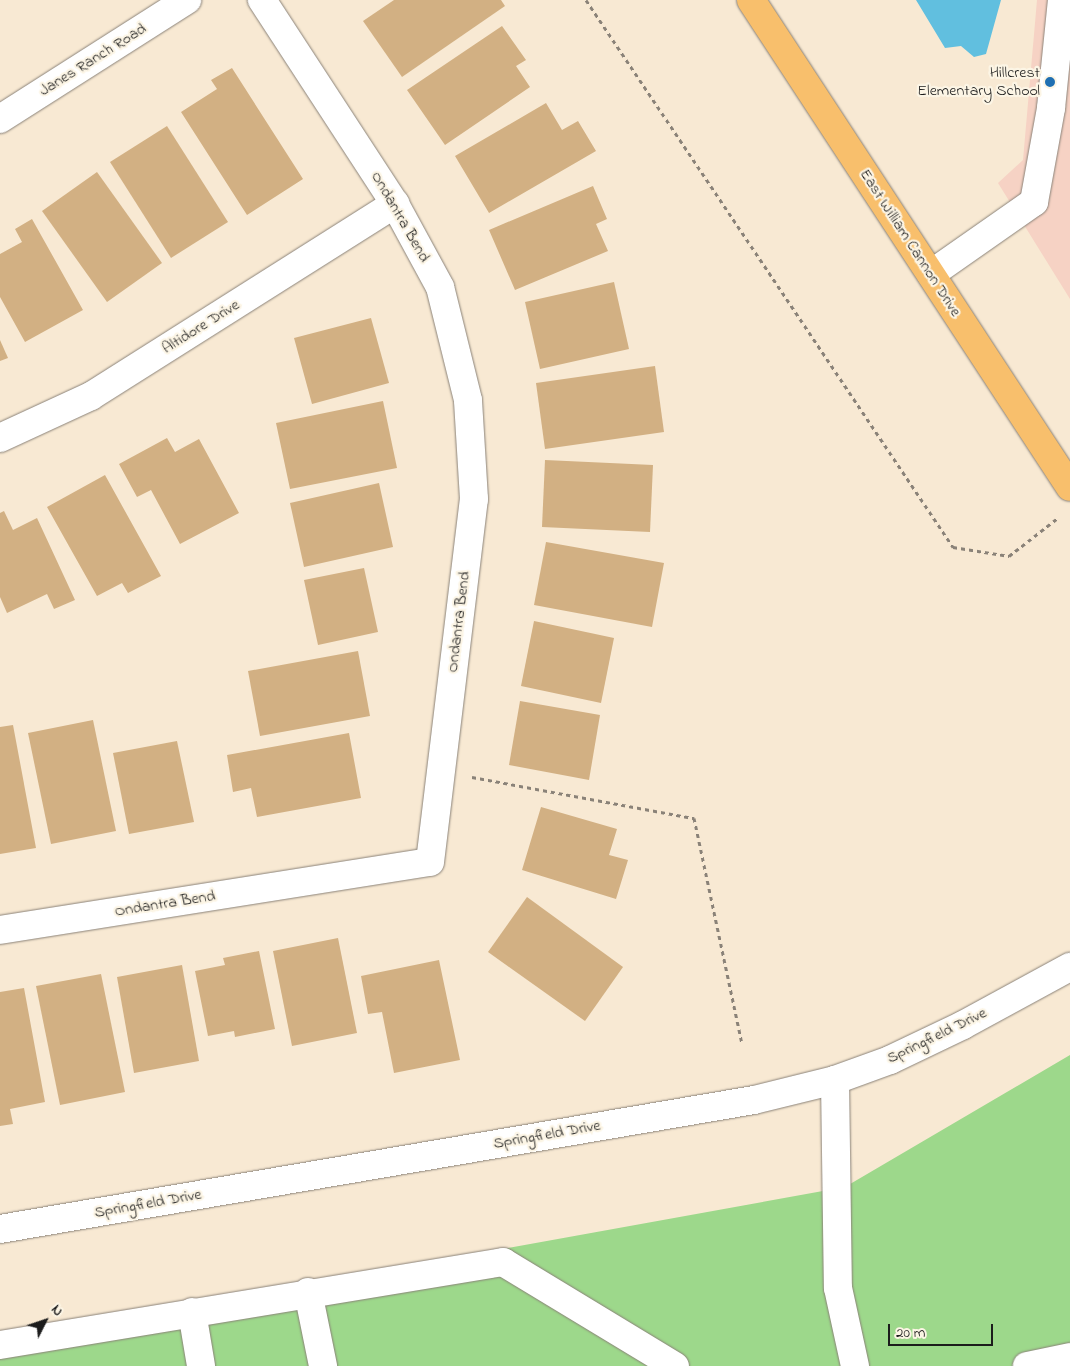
<!DOCTYPE html>
<html>
<head>
<meta charset="utf-8">
<style>
  body { margin:0 }
  #map { position:relative; width:1070px; height:1366px; overflow:hidden; background:#f8e9d3; font-family:"Indie Flower",sans-serif }
  div>[style] { position:absolute }
  .built>* { inset:0; background:#f6d2c4 }
  .green>* { inset:0; background:#9dd88b }
  .water>* { inset:0; background:#61bfdf }
  .building>* { inset:0; background:#d2b083 }
  .path>* { height:3px; margin-top:-1.5px; transform-origin:0; background:repeating-linear-gradient(90deg,#8a8278 0 4px,transparent 0 8px) }
  .roads { filter:drop-shadow(0 0 1px #8a8278) drop-shadow(0 0 1px #8a8278) }
  .minor>* { height:28px; margin:-14px; padding:0 14px; transform-origin:14px; border-radius:14px; background:#fff }
  .major>* { height:28px; margin:-14px; padding:0 14px; transform-origin:14px; border-radius:14px; background:#f8bf6c }
  .dots>* { width:14px; height:14px; translate:-50% -50%; box-sizing:border-box; border:2px solid #fcf5e5; border-radius:50% }
  span { translate:-50% -50%; white-space:nowrap; text-align:center; line-height:1.15; -webkit-text-stroke:4.5px #fcf5e5; paint-order:stroke }
  .street-label { font-size:16px; color:#1c1c1c }
  .poi-label { font-size:16px; color:#1c1c1c }
  .right { translate:-100% -50%; text-align:right }
  .north { position:absolute; left:20px; top:1296px; width:50px; height:50px; -webkit-text-stroke:4px #fcf5e5; paint-order:stroke; rotate:49deg; font-size:14px; font-weight:700; line-height:20px; text-align:center; color:#1c1c1c }
  .north::after { content:''; display:block; margin:auto; width:18px; height:22px; background:#1c1c1c; clip-path:polygon(50% 0,100% 100%,50% 72%,0 100%) }
  .scale { position:absolute; left:888px; top:1324px; width:105px; height:22px; box-sizing:border-box; border:2px solid #1c1c1c; border-top:0; padding-left:6px; font-size:15px; line-height:18px; white-space:nowrap; color:#1c1c1c; -webkit-text-stroke:4px #fcf5e5; paint-order:stroke }
</style>
</head>
<body>
<div id="map">
  <div class="built">
    <div style="clip-path:polygon(1037px 0,1070px 0,1070px 299px,998px 183px,1023px 160px)"></div>
  </div>
  <div class="green">
    <div style="clip-path:polygon(1070px 1055px,1070px 1366px,0 1366px,0 1340px,845px 1187px)"></div>
  </div>
  <div class="water">
    <div style="clip-path:polygon(916px 0,1001px 0,986px 54px,974px 57px,961px 46px,945px 48px)"></div>
  </div>
  <div class="building">
    <div style="clip-path:polygon(394px 0,501px 0,505px 6px,402px 77px,363px 21px)"></div>
    <div style="clip-path:polygon(502px 26px,526px 60px,516px 66px,530px 87px,445px 145px,407px 90px)"></div>
    <div style="clip-path:polygon(232px 68px,303px 179px,247px 215px,181px 112px,217px 89px,211px 80px)"></div>
    <div style="clip-path:polygon(546px 103px,562px 130px,578px 121px,596px 151px,489px 213px,455px 156px)"></div>
    <div style="clip-path:polygon(167px 126px,228px 222px,171px 258px,110px 162px)"></div>
    <div style="clip-path:polygon(97px 172px,162px 263px,107px 302px,42px 211px)"></div>
    <div style="clip-path:polygon(593px 186px,607px 219px,596px 224px,608px 251px,515px 290px,489px 230px)"></div>
    <div style="clip-path:polygon(32px 219px,83px 310px,25px 342px,0 297px,0 254px,22px 242px,15px 229px)"></div>
    <div style="clip-path:polygon(614px 282px,629px 349px,540px 369px,525px 302px)"></div>
    <div style="clip-path:polygon(371px 318px,389px 383px,312px 404px,294px 338px)"></div>
    <div style="clip-path:polygon(0 340px,8px 358px,0 361px)"></div>
    <div style="clip-path:polygon(655px 366px,664px 432px,545px 449px,536px 383px)"></div>
    <div style="clip-path:polygon(383px 401px,397px 468px,290px 489px,276px 423px)"></div>
    <div style="clip-path:polygon(167px 438px,175px 452px,199px 439px,239px 513px,180px 544px,151px 490px,137px 497px,119px 464px)"></div>
    <div style="clip-path:polygon(545px 460px,653px 465px,650px 532px,542px 527px)"></div>
    <div style="clip-path:polygon(105px 475px,161px 576px,128px 593px,122px 583px,97px 596px,47px 507px)"></div>
    <div style="clip-path:polygon(379px 483px,393px 547px,304px 567px,290px 503px)"></div>
    <div style="clip-path:polygon(4px 511px,13px 530px,37px 518px,75px 600px,54px 609px,47px 594px,7px 613px,0 597px,0 513px)"></div>
    <div style="clip-path:polygon(546px 542px,664px 563px,652px 627px,534px 605px)"></div>
    <div style="clip-path:polygon(364px 568px,378px 632px,318px 645px,304px 580px)"></div>
    <div style="clip-path:polygon(534px 621px,614px 638px,601px 703px,521px 686px)"></div>
    <div style="clip-path:polygon(358px 651px,370px 716px,260px 736px,248px 671px)"></div>
    <div style="clip-path:polygon(520px 701px,600px 715px,589px 780px,509px 765px)"></div>
    <div style="clip-path:polygon(93px 720px,116px 831px,51px 844px,28px 733px)"></div>
    <div style="clip-path:polygon(13px 725px,36px 848px,0 854px,0 727px)"></div>
    <div style="clip-path:polygon(349px 733px,361px 798px,257px 817px,251px 788px,233px 792px,227px 755px)"></div>
    <div style="clip-path:polygon(177px 741px,194px 822px,129px 834px,113px 753px)"></div>
    <div style="clip-path:polygon(541px 807px,617px 829px,609px 855px,628px 860px,616px 899px,522px 870px)"></div>
    <div style="clip-path:polygon(527px 897px,623px 967px,585px 1021px,488px 952px)"></div>
    <div style="clip-path:polygon(338px 938px,357px 1033px,292px 1046px,273px 951px)"></div>
    <div style="clip-path:polygon(259px 951px,275px 1029px,235px 1037px,234px 1031px,208px 1036px,195px 971px,225px 965px,223px 958px)"></div>
    <div style="clip-path:polygon(439px 960px,460px 1060px,394px 1073px,382px 1012px,368px 1014px,361px 976px)"></div>
    <div style="clip-path:polygon(182px 965px,199px 1061px,134px 1073px,117px 977px)"></div>
    <div style="clip-path:polygon(101px 974px,125px 1092px,60px 1105px,36px 986px)"></div>
    <div style="clip-path:polygon(24px 988px,45px 1102px,10px 1109px,13px 1124px,0 1126px,0 992px)"></div>
  </div>
  <div class="path">
    <div style="left:586px;top:0;width:659px;rotate:56.14deg"></div>
    <div style="left:953px;top:547px;width:57px;rotate:9.1deg"></div>
    <div style="left:1009px;top:556px;width:63px;rotate:-38deg"></div>
    <div style="left:472px;top:777px;width:226px;rotate:10.5deg"></div>
    <div style="left:694px;top:818px;width:231px;rotate:78deg"></div>
  </div>
  <div class="roads">
    <div class="minor">
      <div style="left:0;top:119px;width:222px;rotate:-32.5deg"></div>
      <div style="left:931px;top:274px;width:126px;rotate:-35deg"></div>
      <div style="left:1034px;top:202px;width:96px;rotate:-79.7deg"></div>
      <div style="left:1051px;top:108px;width:109px;rotate:-84.2deg"></div>
      <div style="left:0;top:438px;width:100px;rotate:-24.8deg"></div>
      <div style="left:91px;top:396px;width:360px;rotate:-32.3deg"></div>
      <div style="left:0;top:930px;width:435px;rotate:-9deg"></div>
      <div style="left:430px;top:862px;width:366px;rotate:-83.1deg"></div>
      <div style="left:474px;top:499px;width:99px;rotate:-93.5deg"></div>
      <div style="left:468px;top:400px;width:116px;rotate:-103.9deg"></div>
      <div style="left:440px;top:287px;width:94px;rotate:-118.5deg"></div>
      <div style="left:395px;top:204px;width:244px;rotate:-123.1deg"></div>
      <div style="left:835px;top:1080px;width:208px;rotate:89.2deg"></div>
      <div style="left:838px;top:1288px;width:80px;rotate:77.7deg"></div>
      <div style="left:0;top:1229px;width:765px;rotate:-9.71deg"></div>
      <div style="left:754px;top:1100px;width:83px;rotate:-13.9deg"></div>
      <div style="left:835px;top:1080px;width:59px;rotate:-20deg"></div>
      <div style="left:890px;top:1060px;width:81px;rotate:-25.6deg"></div>
      <div style="left:963px;top:1025px;width:122px;rotate:-28.5deg"></div>
      <div style="left:308px;top:1292px;width:76px;rotate:78.5deg"></div>
      <div style="left:192px;top:1312px;width:55px;rotate:80.5deg"></div>
      <div style="left:0;top:1345px;width:510px;rotate:-9.37deg"></div>
      <div style="left:503px;top:1262px;width:201px;rotate:31.2deg"></div>
      <div style="left:1027px;top:1366px;width:44px;rotate:-11.8deg"></div>
    </div>
    <div class="major">
      <div style="left:751px;top:0;width:582px;rotate:56.77deg"></div>
    </div>
  </div>
  <div class="dots">
    <div style="left:1050px;top:82px;background:#1f6fb2"></div>
  </div>
  <div class="street-label">
    <span style="left:93px;top:60px;rotate:-32deg">Janes Ranch Road</span>
    <span style="left:400px;top:217px;rotate:60deg">Ondantra Bend</span>
    <span style="left:910px;top:243px;rotate:57deg">East William Cannon Drive</span>
    <span style="left:201px;top:327px;rotate:-32deg">Altidore Drive</span>
    <span style="left:459px;top:622px;rotate:-83deg">Ondantra Bend</span>
    <span style="left:165px;top:904px;rotate:-9deg">Ondantra Bend</span>
    <span style="left:937px;top:1036px;rotate:-26deg">Springfield Drive</span>
    <span style="left:547px;top:1135px;rotate:-10deg">Springfield Drive</span>
    <span style="left:148px;top:1204px;rotate:-10deg">Springfield Drive</span>
  </div>
  <div class="poi-label">
    <span class="right" style="left:1040px;top:82px">Hillcrest<br>Elementary School</span>
  </div>
  <div class="north">N</div>
  <div class="scale">20 m</div>
</div>
</body>
</html>
